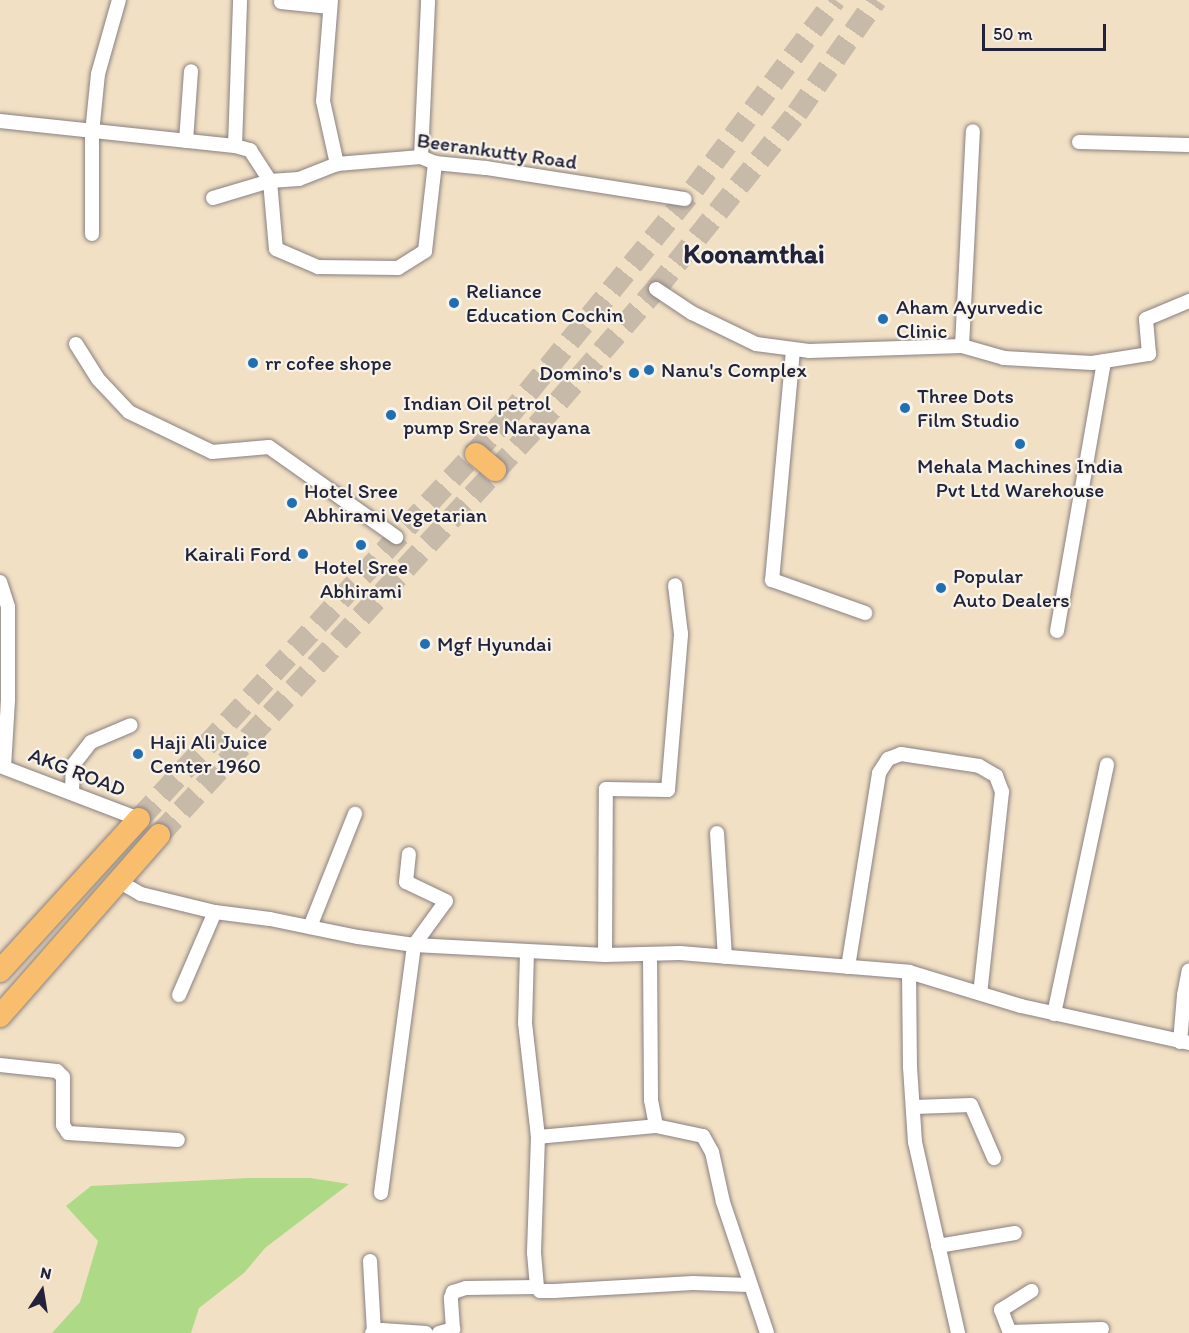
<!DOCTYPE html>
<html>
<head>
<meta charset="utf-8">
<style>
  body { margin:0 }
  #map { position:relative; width:1189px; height:1333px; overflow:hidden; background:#f2e0c4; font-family:Itim,sans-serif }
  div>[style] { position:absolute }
  .green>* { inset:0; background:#aeda87 }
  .trunk-tunnel>* { height:22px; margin-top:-11px; transform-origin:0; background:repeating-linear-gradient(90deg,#c8baa9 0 22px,transparent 0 33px) }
  .roads { filter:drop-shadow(0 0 2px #8a8180) drop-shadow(0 0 2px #8a8180) }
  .minor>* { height:14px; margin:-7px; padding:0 7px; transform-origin:7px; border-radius:7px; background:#fff }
  .trunk>* { height:22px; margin:-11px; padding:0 11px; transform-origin:11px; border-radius:11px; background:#f9be6d }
  .dots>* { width:16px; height:16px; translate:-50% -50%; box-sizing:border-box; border:3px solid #f7f3e8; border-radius:50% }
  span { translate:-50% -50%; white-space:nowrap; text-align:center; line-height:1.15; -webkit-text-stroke:4.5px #f7f3e8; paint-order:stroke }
  .street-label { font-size:21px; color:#22223b }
  .poi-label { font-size:21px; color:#22223b }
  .left { translate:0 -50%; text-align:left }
  .right { translate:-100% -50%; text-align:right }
  .district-label { font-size:27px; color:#22223b; font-weight:700 }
  .north { position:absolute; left:12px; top:1261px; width:60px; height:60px; -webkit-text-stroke:4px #f7f3e8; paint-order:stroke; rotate:12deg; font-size:16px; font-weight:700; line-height:24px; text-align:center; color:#22223b }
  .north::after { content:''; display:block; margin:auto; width:21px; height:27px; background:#22223b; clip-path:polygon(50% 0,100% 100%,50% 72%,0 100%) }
  .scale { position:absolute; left:982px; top:24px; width:124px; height:27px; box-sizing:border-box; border:3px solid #22223b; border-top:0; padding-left:8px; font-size:18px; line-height:21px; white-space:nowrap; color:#22223b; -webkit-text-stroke:4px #f7f3e8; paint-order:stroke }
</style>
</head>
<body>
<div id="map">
  <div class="green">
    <div style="clip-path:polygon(249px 1178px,310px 1178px,349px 1184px,265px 1248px,244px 1273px,199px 1308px,191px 1333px,52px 1333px,80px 1302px,98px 1241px,66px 1206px,91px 1186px)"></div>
  </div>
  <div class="trunk-tunnel">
    <div style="left:139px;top:819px;width:544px;rotate:-47.46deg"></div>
    <div style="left:507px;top:418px;width:296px;rotate:-50.8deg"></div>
    <div style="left:694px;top:189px;width:236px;rotate:-53.3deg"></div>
    <div style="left:159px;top:835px;width:557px;rotate:-47.26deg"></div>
    <div style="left:537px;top:426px;width:181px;rotate:-49deg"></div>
    <div style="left:656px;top:289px;width:226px;rotate:-51.3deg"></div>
    <div style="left:797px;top:113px;width:138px;rotate:-55deg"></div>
  </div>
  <div class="roads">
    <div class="minor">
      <div style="left:331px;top:0;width:101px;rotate:94.5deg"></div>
      <div style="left:323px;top:101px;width:65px;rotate:77.5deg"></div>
      <div style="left:281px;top:2px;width:49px;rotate:5.8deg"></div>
      <div style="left:0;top:121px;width:236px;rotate:6.1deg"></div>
      <div style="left:235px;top:146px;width:16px;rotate:15deg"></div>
      <div style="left:250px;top:150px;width:37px;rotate:57deg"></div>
      <div style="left:270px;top:181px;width:29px;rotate:-4deg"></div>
      <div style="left:299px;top:179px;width:41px;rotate:-21.5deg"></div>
      <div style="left:337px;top:164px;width:84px;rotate:-4.8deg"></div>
      <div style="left:421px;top:157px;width:15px;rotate:23deg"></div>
      <div style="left:435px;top:163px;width:51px;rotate:5.6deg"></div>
      <div style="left:486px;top:168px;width:201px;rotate:8.9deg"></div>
      <div style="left:186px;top:141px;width:70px;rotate:-85.9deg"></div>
      <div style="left:1079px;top:142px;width:110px;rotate:1.6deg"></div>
      <div style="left:235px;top:146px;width:146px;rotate:-88deg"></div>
      <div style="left:421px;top:157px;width:157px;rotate:-87.4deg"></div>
      <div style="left:213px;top:198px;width:59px;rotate:-16.6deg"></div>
      <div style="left:270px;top:181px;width:68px;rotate:85deg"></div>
      <div style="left:276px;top:249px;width:46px;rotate:23.2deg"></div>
      <div style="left:318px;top:267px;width:80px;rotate:0.7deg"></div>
      <div style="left:398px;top:268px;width:32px;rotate:-32deg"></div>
      <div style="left:425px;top:251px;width:89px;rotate:-83.5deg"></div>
      <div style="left:92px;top:234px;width:101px;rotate:-90deg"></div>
      <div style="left:92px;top:133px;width:59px;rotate:-84.2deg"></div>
      <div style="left:98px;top:74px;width:77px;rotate:-74.2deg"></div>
      <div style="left:656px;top:289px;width:43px;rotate:33.7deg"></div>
      <div style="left:692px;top:313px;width:71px;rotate:25.8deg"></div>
      <div style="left:756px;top:344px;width:53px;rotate:7.5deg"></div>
      <div style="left:809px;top:351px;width:153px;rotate:-1.9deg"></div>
      <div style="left:962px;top:346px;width:44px;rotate:15.9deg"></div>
      <div style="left:1004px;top:358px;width:88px;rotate:3.3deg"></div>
      <div style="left:1092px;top:363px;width:58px;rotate:-9deg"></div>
      <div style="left:1149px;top:354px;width:35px;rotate:-95deg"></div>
      <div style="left:1146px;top:319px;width:47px;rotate:-22.7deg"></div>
      <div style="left:76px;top:344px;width:41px;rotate:57.8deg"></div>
      <div style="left:98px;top:379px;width:45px;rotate:46.8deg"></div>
      <div style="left:129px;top:412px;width:92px;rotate:25.7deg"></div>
      <div style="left:212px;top:452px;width:57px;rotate:-5deg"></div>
      <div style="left:269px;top:447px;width:156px;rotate:35.3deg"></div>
      <div style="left:962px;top:346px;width:215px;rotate:-87.1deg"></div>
      <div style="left:793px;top:350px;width:231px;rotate:95.2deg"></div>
      <div style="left:772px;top:580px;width:99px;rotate:19.5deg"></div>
      <div style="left:0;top:582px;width:26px;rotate:72deg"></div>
      <div style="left:8px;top:607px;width:93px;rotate:90deg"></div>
      <div style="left:8px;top:700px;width:67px;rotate:93.4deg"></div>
      <div style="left:1057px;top:631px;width:274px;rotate:-80.1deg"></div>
      <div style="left:0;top:766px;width:149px;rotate:20.9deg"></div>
      <div style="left:72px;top:792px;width:27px;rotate:-88deg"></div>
      <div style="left:73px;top:765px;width:29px;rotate:-52deg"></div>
      <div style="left:91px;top:742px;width:43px;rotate:-23deg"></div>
      <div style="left:717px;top:833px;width:124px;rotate:86.3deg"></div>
      <div style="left:120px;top:882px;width:24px;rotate:30deg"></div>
      <div style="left:141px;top:894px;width:76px;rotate:13.7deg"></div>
      <div style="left:215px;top:912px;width:55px;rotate:7.3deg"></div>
      <div style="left:270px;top:919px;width:90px;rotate:11.6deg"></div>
      <div style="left:358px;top:937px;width:57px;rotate:8.1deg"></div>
      <div style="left:414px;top:945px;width:191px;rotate:3deg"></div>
      <div style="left:605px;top:955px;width:75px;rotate:-1.5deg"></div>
      <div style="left:680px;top:953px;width:230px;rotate:4.7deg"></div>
      <div style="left:909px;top:972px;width:117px;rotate:16.9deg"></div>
      <div style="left:1021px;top:1006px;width:172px;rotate:12.4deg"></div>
      <div style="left:310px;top:927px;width:122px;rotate:-68.3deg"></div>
      <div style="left:527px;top:952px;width:71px;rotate:91.6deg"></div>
      <div style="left:525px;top:1023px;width:115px;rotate:83.5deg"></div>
      <div style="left:538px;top:1137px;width:116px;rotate:92deg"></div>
      <div style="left:534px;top:1253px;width:34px;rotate:85deg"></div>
      <div style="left:650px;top:954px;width:146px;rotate:89.6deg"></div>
      <div style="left:651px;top:1100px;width:26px;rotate:79deg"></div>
      <div style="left:656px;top:1126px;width:48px;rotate:12deg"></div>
      <div style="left:703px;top:1136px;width:18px;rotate:61deg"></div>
      <div style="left:712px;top:1152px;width:51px;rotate:77.6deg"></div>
      <div style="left:723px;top:1202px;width:138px;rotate:71.4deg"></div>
      <div style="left:605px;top:955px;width:166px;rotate:-89.7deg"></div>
      <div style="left:606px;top:789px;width:62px;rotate:0.9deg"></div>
      <div style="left:668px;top:790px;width:157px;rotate:-85.2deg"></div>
      <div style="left:681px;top:634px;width:49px;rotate:-97deg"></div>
      <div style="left:848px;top:967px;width:196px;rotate:-80.9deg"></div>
      <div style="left:879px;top:773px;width:17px;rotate:-57deg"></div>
      <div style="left:888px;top:759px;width:14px;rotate:-21deg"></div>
      <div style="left:901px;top:754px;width:79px;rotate:8.7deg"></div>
      <div style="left:979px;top:766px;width:20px;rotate:30deg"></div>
      <div style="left:996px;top:776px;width:17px;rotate:69deg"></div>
      <div style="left:1002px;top:792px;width:202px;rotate:96.2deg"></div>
      <div style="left:909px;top:972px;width:95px;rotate:89.4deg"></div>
      <div style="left:910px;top:1067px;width:75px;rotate:86.2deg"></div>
      <div style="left:915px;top:1142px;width:196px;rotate:77.3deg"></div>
      <div style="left:179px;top:995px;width:90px;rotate:-66.6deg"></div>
      <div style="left:1054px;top:1014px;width:255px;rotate:-78deg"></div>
      <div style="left:1180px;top:1042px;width:47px;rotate:-85.1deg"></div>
      <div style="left:1184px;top:995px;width:25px;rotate:-79deg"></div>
      <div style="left:0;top:1065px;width:57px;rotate:6deg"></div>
      <div style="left:57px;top:1071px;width:8px;rotate:45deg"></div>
      <div style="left:63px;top:1077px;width:48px;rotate:90deg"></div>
      <div style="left:63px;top:1125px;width:9px;rotate:58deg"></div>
      <div style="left:68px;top:1133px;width:110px;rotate:3.6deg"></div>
      <div style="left:914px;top:1107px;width:57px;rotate:-2deg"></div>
      <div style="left:971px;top:1105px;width:58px;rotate:66.5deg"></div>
      <div style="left:538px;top:1137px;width:119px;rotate:-5.3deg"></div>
      <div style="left:381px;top:1193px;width:250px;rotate:-82.4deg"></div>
      <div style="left:414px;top:945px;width:54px;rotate:-54deg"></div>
      <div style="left:446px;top:901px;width:44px;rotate:-154.6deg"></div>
      <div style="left:406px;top:882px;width:28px;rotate:-84deg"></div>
      <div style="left:938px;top:1246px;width:78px;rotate:-9.6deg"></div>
      <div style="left:370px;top:1261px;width:71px;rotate:86.8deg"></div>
      <div style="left:1010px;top:1332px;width:92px;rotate:-1.9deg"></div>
      <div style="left:372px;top:1333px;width:10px;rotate:-17deg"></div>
      <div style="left:382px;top:1330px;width:44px;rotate:3.9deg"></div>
      <div style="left:439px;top:1333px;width:15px;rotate:-16deg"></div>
      <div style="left:453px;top:1329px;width:31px;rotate:-94deg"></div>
      <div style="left:451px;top:1298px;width:6px;rotate:-72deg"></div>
      <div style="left:453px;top:1292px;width:14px;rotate:-17deg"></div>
      <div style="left:466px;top:1288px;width:71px;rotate:-0.8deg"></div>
      <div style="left:537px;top:1287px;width:5px;rotate:53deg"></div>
      <div style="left:540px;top:1291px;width:14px"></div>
      <div style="left:554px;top:1291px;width:139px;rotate:-3.3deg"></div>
      <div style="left:693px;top:1283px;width:56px;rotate:2deg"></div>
      <div style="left:1010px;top:1333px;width:25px;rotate:-111deg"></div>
      <div style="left:1001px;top:1310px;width:36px;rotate:-32deg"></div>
    </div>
    <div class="trunk">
      <div style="left:476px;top:454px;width:25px;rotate:40deg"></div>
      <div style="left:0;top:971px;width:206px;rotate:-47.6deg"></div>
      <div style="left:0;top:1016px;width:241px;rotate:-48.7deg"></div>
    </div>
  </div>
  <div class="dots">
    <div style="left:454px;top:303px;background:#1f6fb2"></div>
    <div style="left:883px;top:319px;background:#1f6fb2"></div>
    <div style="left:253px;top:363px;background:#1f6fb2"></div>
    <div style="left:649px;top:370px;background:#1f6fb2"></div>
    <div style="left:634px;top:373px;background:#1f6fb2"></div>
    <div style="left:905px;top:408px;background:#1f6fb2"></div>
    <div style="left:391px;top:415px;background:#1f6fb2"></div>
    <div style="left:1020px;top:444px;background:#1f6fb2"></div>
    <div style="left:292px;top:503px;background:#1f6fb2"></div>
    <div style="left:361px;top:545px;background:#1f6fb2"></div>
    <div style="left:303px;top:554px;background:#1f6fb2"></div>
    <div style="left:941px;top:588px;background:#1f6fb2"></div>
    <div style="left:425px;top:644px;background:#1f6fb2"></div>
    <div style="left:138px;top:754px;background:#1f6fb2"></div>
  </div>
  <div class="street-label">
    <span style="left:497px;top:151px;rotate:8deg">Beerankutty Road</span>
    <span style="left:77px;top:772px;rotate:21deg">AKG ROAD</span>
  </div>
  <div class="poi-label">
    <span class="left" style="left:466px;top:303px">Reliance<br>Education Cochin</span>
    <span class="left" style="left:896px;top:319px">Aham Ayurvedic<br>Clinic</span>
    <span class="left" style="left:265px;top:363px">rr cofee shope</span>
    <span class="left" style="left:661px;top:370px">Nanu's Complex</span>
    <span class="right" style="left:622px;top:373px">Domino's</span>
    <span class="left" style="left:917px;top:408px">Three Dots<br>Film Studio</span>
    <span class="left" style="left:403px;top:415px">Indian Oil petrol<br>pump Sree Narayana</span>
    <span style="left:1020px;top:478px">Mehala Machines India<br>Pvt Ltd Warehouse</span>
    <span class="left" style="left:304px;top:503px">Hotel Sree<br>Abhirami Vegetarian</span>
    <span class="right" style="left:291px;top:554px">Kairali Ford</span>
    <span style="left:361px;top:579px">Hotel Sree<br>Abhirami</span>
    <span class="left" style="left:953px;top:588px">Popular<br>Auto Dealers</span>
    <span class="left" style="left:437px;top:644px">Mgf Hyundai</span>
    <span class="left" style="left:150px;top:754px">Haji Ali Juice<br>Center 1960</span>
  </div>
  <div class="district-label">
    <span style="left:754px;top:254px">Koonamthai</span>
  </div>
  <div class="north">N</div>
  <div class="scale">50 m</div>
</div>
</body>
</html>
